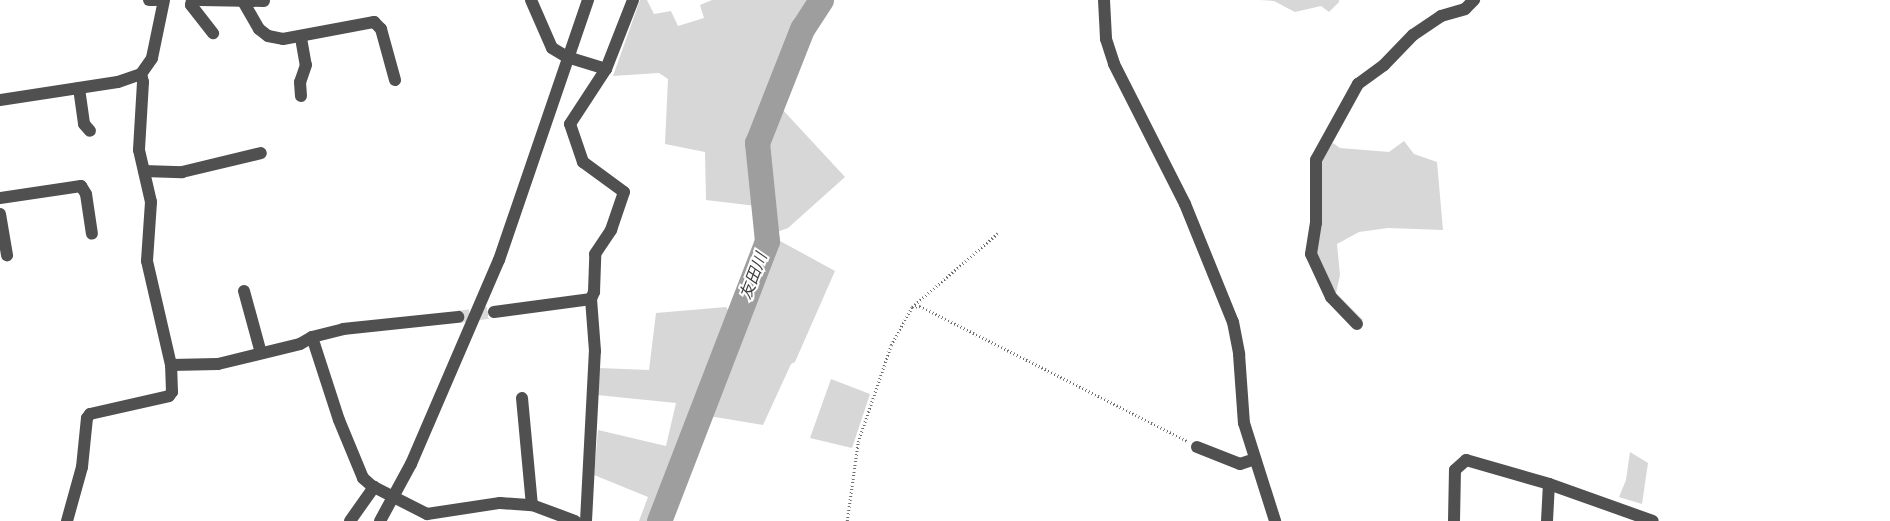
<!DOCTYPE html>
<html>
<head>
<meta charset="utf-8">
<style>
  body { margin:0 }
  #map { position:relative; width:1890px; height:521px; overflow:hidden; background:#fff; font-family:"Asap Condensed","Noto Sans JP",sans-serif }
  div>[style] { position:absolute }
  .green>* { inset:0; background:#d7d7d7 }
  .river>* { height:25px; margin:-12.5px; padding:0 12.5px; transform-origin:12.5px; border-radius:12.5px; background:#9e9e9e }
  .minor-tunnel>* { height:12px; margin-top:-6px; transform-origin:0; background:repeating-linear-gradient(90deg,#d9d9d9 0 12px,transparent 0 18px) }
  .path>* { height:2.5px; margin-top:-1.25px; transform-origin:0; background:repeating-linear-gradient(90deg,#727272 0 1px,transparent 0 3.5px) }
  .minor>* { height:12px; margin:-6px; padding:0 6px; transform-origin:6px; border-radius:6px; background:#505050 }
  span { translate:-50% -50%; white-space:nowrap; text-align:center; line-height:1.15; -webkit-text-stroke:4px #fff; paint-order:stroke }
  .water-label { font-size:16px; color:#3f3f3f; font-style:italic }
</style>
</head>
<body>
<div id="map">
  <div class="green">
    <div style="clip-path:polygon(640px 0,647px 0,654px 14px,671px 11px,678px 26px,704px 18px,700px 5px,712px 0,810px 0,752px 143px,756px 206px,706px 200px,705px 152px,665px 144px,668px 79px,659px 73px,613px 76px)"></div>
    <div style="clip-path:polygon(1260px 0,1339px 0,1339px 2px,1329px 12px,1321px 6px,1295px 12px,1274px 1px)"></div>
    <div style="clip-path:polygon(782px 109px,845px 177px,788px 228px,772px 234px,761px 145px)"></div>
    <div style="clip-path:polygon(1404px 141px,1414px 154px,1437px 162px,1443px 230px,1388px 228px,1359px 232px,1337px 244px,1340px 275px,1336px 293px,1363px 320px,1359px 322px,1332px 295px,1314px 253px,1319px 160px,1333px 143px,1340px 148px,1389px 152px)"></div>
    <div style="clip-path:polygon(771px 236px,835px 271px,795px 362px,791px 364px,763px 425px,703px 415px)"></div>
    <div style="clip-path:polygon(726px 307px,733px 317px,726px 340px,654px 521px,639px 521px,648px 497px,594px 475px,598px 430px,666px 446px,676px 403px,597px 395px,599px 368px,649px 370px,656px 313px)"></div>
    <div style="clip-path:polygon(831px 379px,870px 394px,852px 448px,810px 438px)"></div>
    <div style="clip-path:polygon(1630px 452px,1648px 463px,1642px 504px,1619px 497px,1626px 480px)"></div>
  </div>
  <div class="river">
    <div style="left:659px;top:521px;width:300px;rotate:-68.9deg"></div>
    <div style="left:767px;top:241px;width:99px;rotate:-95.8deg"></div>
    <div style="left:757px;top:143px;width:123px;rotate:-68.5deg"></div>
    <div style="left:802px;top:29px;width:35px;rotate:-57deg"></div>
  </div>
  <div class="minor-tunnel">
    <div style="left:458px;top:317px;width:36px;rotate:-8deg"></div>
  </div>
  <div class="path">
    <div style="left:912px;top:307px;width:8px;rotate:-7deg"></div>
    <div style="left:920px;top:306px;width:299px;rotate:26.8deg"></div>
    <div style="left:847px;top:521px;width:80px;rotate:-82.1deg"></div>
    <div style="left:858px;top:442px;width:102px;rotate:-71.2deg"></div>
    <div style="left:891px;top:345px;width:43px;rotate:-61.1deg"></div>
    <div style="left:912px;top:307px;width:113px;rotate:-40.7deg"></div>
  </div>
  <div class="minor">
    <div style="left:149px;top:0;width:7px"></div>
    <div style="left:192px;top:0;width:5px;rotate:101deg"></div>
    <div style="left:191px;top:5px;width:36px;rotate:52deg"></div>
    <div style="left:200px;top:0;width:64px;rotate:0.9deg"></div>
    <div style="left:531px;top:0;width:52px;rotate:66.4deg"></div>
    <div style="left:552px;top:48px;width:17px;rotate:31deg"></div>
    <div style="left:567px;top:57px;width:41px;rotate:17.1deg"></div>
    <div style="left:1104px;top:0;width:39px;rotate:87deg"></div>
    <div style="left:1106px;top:39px;width:26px;rotate:72deg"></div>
    <div style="left:1114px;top:64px;width:157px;rotate:63.1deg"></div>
    <div style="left:1185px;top:204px;width:127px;rotate:67.9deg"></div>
    <div style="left:1233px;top:322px;width:33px;rotate:79deg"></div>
    <div style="left:1239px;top:354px;width:69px;rotate:85.9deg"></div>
    <div style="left:1244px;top:423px;width:103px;rotate:72.4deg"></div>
    <div style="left:244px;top:3px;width:30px;rotate:60deg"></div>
    <div style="left:259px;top:29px;width:11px;rotate:38deg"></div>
    <div style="left:268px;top:36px;width:15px;rotate:11deg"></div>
    <div style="left:283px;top:39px;width:93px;rotate:-10.6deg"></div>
    <div style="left:374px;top:22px;width:10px;rotate:45deg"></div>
    <div style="left:381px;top:29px;width:53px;rotate:74.6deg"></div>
    <div style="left:301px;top:38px;width:27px;rotate:80deg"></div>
    <div style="left:306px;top:65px;width:18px;rotate:109deg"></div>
    <div style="left:300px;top:82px;width:14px;rotate:86deg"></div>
    <div style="left:141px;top:74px;width:8px;rotate:76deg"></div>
    <div style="left:143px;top:82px;width:68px;rotate:93.4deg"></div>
    <div style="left:139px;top:150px;width:53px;rotate:77deg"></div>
    <div style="left:151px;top:202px;width:59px;rotate:93.9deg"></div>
    <div style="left:147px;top:261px;width:107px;rotate:77deg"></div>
    <div style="left:171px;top:365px;width:47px;rotate:-1.2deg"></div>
    <div style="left:218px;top:364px;width:84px;rotate:-13.7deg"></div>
    <div style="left:300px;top:344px;width:14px;rotate:-30deg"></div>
    <div style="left:312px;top:337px;width:32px;rotate:-14deg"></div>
    <div style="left:343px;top:329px;width:116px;rotate:-6deg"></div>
    <div style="left:79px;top:88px;width:36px;rotate:82deg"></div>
    <div style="left:84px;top:124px;width:9px;rotate:49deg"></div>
    <div style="left:0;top:100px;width:119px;rotate:-8.7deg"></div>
    <div style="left:118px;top:82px;width:24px;rotate:-19deg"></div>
    <div style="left:141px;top:74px;width:19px;rotate:-55deg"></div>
    <div style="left:152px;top:58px;width:59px;rotate:-78.3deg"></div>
    <div style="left:144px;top:171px;width:38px;rotate:2deg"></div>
    <div style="left:182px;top:172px;width:81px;rotate:-13.5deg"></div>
    <div style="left:0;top:198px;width:82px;rotate:-8.4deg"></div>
    <div style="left:81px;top:186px;width:9px;rotate:58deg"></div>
    <div style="left:86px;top:194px;width:40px;rotate:81.5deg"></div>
    <div style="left:0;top:214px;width:42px;rotate:80.3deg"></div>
    <div style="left:244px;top:291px;width:64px;rotate:74.7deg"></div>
    <div style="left:494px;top:312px;width:98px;rotate:-7.6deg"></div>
    <div style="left:1357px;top:324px;width:37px;rotate:-134deg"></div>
    <div style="left:1331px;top:297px;width:47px;rotate:-114.9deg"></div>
    <div style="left:1311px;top:254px;width:31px;rotate:-81deg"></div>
    <div style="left:1316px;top:223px;width:63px;rotate:-90deg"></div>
    <div style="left:1316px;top:160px;width:87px;rotate:-61.1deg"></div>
    <div style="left:1358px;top:84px;width:32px;rotate:-36deg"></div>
    <div style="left:1384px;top:65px;width:42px;rotate:-46deg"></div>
    <div style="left:1413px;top:35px;width:34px;rotate:-34deg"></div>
    <div style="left:1441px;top:16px;width:25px;rotate:-16deg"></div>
    <div style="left:1465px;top:9px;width:13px;rotate:-45deg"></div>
    <div style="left:312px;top:337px;width:87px;rotate:72deg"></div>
    <div style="left:339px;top:420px;width:63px;rotate:67.5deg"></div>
    <div style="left:363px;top:478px;width:12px;rotate:42deg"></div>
    <div style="left:372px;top:486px;width:62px;rotate:27deg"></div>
    <div style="left:427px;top:514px;width:74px;rotate:-8.6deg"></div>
    <div style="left:500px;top:503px;width:32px;rotate:4deg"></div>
    <div style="left:532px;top:505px;width:46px;rotate:20.4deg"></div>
    <div style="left:522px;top:398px;width:107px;rotate:84.7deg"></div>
    <div style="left:1197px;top:447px;width:46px;rotate:21.6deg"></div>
    <div style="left:1240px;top:464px;width:16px;rotate:-18deg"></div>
    <div style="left:67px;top:521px;width:56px;rotate:-74.5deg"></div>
    <div style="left:82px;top:467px;width:49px;rotate:-84.2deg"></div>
    <div style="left:87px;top:418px;width:5px;rotate:-53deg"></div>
    <div style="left:90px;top:414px;width:81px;rotate:-12.8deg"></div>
    <div style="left:169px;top:396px;width:5px;rotate:-53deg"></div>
    <div style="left:172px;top:392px;width:27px;rotate:-92deg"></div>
    <div style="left:350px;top:521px;width:42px;rotate:-54.8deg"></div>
    <div style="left:380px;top:521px;width:65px;rotate:-61.5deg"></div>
    <div style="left:411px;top:464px;width:222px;rotate:-66.7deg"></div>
    <div style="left:499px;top:260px;width:275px;rotate:-71.1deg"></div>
    <div style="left:586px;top:521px;width:170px;rotate:-87deg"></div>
    <div style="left:595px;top:351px;width:52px;rotate:-94.4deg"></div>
    <div style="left:591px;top:299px;width:8px;rotate:-67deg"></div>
    <div style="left:594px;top:292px;width:38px;rotate:-88deg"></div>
    <div style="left:595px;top:254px;width:29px;rotate:-56deg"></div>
    <div style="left:611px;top:230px;width:40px;rotate:-71.1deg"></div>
    <div style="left:624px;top:192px;width:51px;rotate:-143.8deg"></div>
    <div style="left:583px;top:162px;width:40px;rotate:-108.9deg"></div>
    <div style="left:570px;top:124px;width:66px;rotate:-56.8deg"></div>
    <div style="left:606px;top:69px;width:74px;rotate:-68.6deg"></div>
    <div style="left:1454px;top:521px;width:51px;rotate:-88.9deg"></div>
    <div style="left:1455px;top:470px;width:15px;rotate:-42deg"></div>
    <div style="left:1466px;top:460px;width:86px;rotate:16.1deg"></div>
    <div style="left:1549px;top:484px;width:110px;rotate:19.6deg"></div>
    <div style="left:1547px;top:521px;width:37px;rotate:-87deg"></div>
  </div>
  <div class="water-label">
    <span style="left:753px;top:276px;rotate:-69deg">友田川</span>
  </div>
</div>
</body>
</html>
